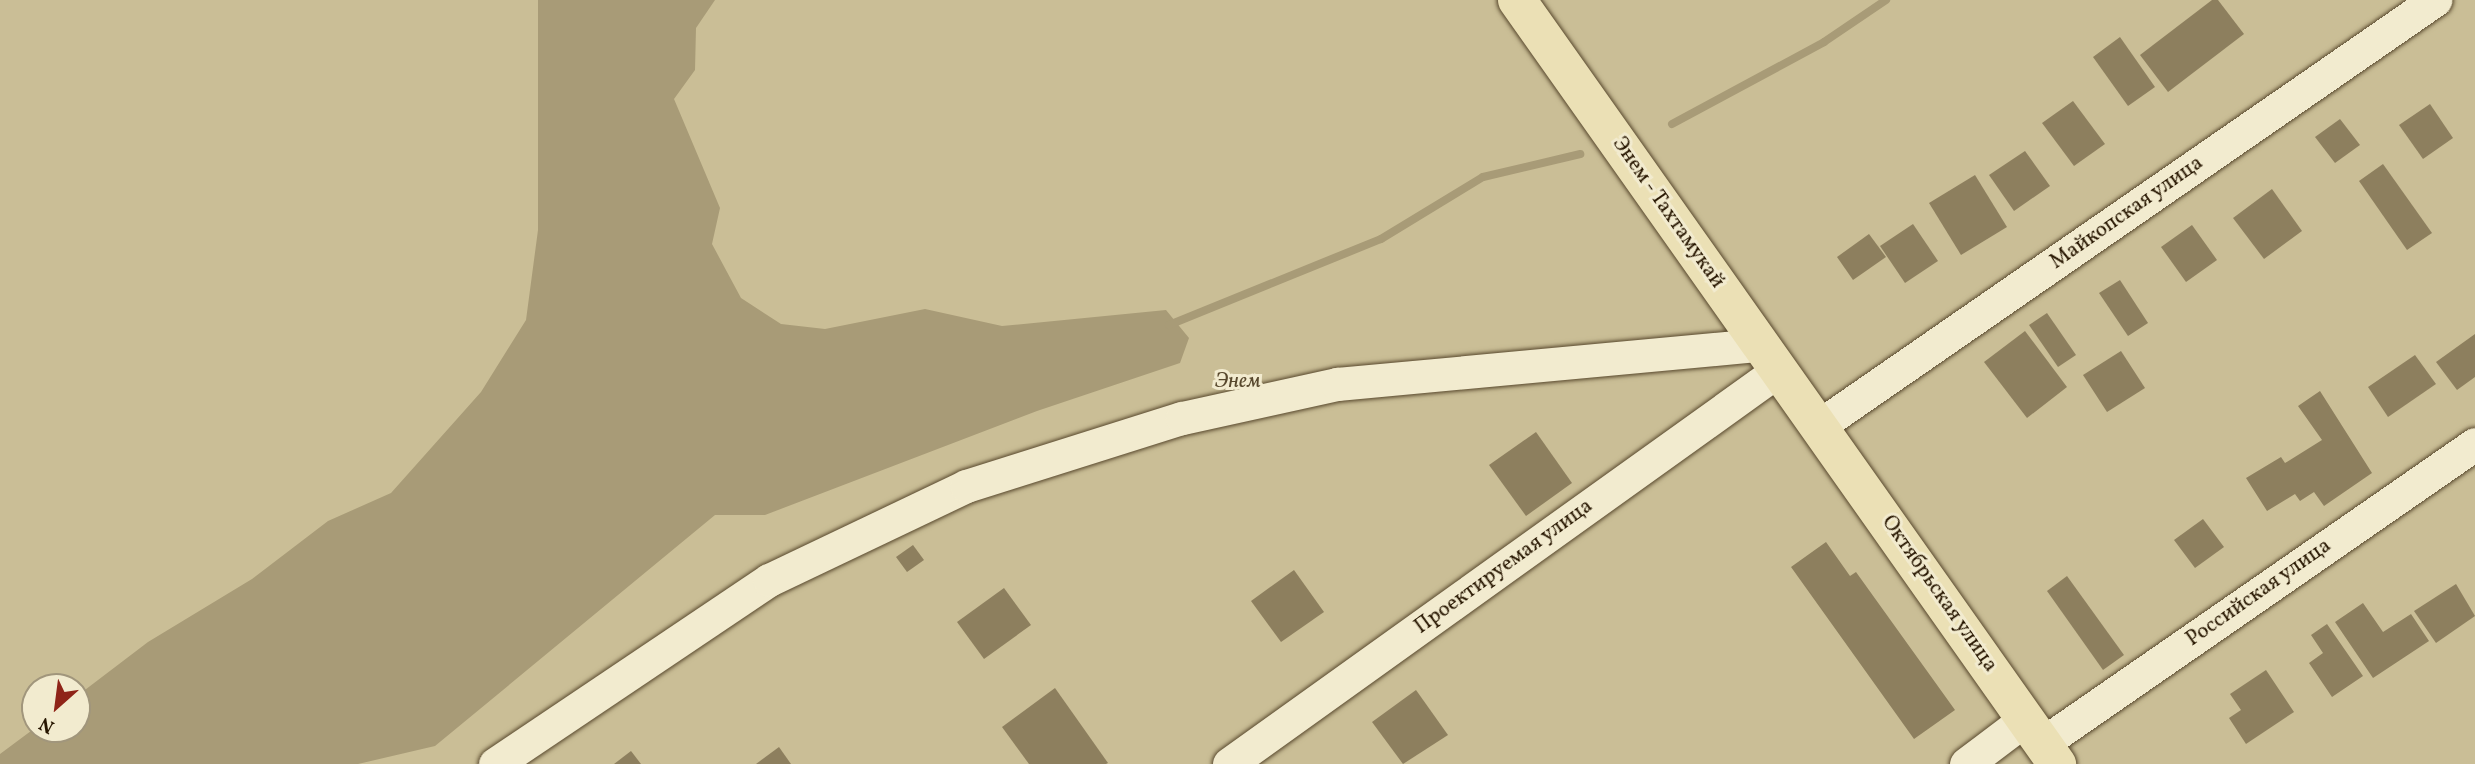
<!DOCTYPE html>
<html>
<head>
<meta charset="utf-8">
<style>
  body { margin:0 }
  #map { position:relative; width:2475px; height:764px; overflow:hidden; background:#ebe0b5; font-family:Vollkorn,serif }
  div>[style] { position:absolute }
  .green>* { inset:0; background:#cabe96 }
  .water>* { inset:0; background:#a89b77 }
  .stream>* { height:8px; margin:-4px; padding:0 4px; transform-origin:4px; border-radius:4px; background:#a89b77 }
  .building>* { inset:0; background:#8d7f5e }
  .roads { filter:drop-shadow(0 0 2px #58482d) drop-shadow(0 0 2px #58482d) }
  .minor>* { height:33px; margin:-16.5px; padding:0 16.5px; transform-origin:16.5px; border-radius:16.5px; background:#f2ebcf }
  .major>* { height:38px; margin:-19px; padding:0 19px; transform-origin:19px; border-radius:19px; background:#ebe0b5 }
  span { translate:-50% -50%; white-space:nowrap; text-align:center; line-height:1.15; -webkit-text-stroke:6px #f2ebcf; paint-order:stroke }
  .street-label { font-size:21px; color:#271600 }
  .park-label { font-size:21px; color:#58482d; font-style:italic }
  .north { position:absolute; left:21px; top:673px; width:70px; height:70px; box-sizing:border-box; background:#f2ebcf; border:2px solid #a1967c; border-radius:50%; rotate:208deg; font-size:19px; font-weight:700; line-height:28px; text-align:center; color:#271600 }
  .north::after { content:''; display:block; margin:auto; width:24px; height:32px; background:#8f2418; clip-path:polygon(50% 0,100% 100%,50% 72%,0 100%) }
</style>
</head>
<body>
<div id="map">
  <div class="green">
    <div style="clip-path:polygon(evenodd,0 0,2475px 0,2475px 764px,0 764px,0 0,35px 687px,77px 687px,77px 729px,35px 729px,35px 687px)"></div>
  </div>
  <div class="water">
    <div style="clip-path:polygon(538px 0,715px 0,696px 28px,695px 70px,674px 99px,720px 208px,712px 244px,741px 298px,781px 324px,825px 329px,925px 309px,1002px 326px,1166px 310px,1189px 338px,1180px 363px,1037px 411px,765px 515px,715px 515px,435px 746px,358px 764px,0 764px,0 754px,35px 728px,77px 729px,77px 696px,148px 642px,252px 579px,328px 521px,391px 493px,481px 392px,526px 320px,538px 230px)"></div>
  </div>
  <div class="stream">
    <div style="left:1672px;top:124px;width:173px;rotate:-28.3deg"></div>
    <div style="left:1824px;top:42px;width:75px;rotate:-34.1deg"></div>
    <div style="left:1169px;top:325px;width:229px;rotate:-22.1deg"></div>
    <div style="left:1381px;top:239px;width:119px;rotate:-31.3deg"></div>
    <div style="left:1483px;top:177px;width:100px;rotate:-13.3deg"></div>
  </div>
  <div class="building">
    <div style="clip-path:polygon(2212px 0,2218px 0,2244px 34px,2168px 92px,2140px 55px)"></div>
    <div style="clip-path:polygon(2120px 37px,2155px 87px,2128px 106px,2093px 57px)"></div>
    <div style="clip-path:polygon(2073px 101px,2105px 144px,2074px 166px,2042px 123px)"></div>
    <div style="clip-path:polygon(2430px 104px,2453px 138px,2423px 159px,2399px 125px)"></div>
    <div style="clip-path:polygon(2340px 119px,2360px 145px,2335px 163px,2315px 137px)"></div>
    <div style="clip-path:polygon(2025px 151px,2050px 186px,2014px 211px,1989px 175px)"></div>
    <div style="clip-path:polygon(2383px 164px,2432px 233px,2407px 250px,2359px 181px)"></div>
    <div style="clip-path:polygon(1975px 175px,2007px 227px,1961px 255px,1929px 203px)"></div>
    <div style="clip-path:polygon(2272px 189px,2302px 231px,2264px 259px,2233px 218px)"></div>
    <div style="clip-path:polygon(1913px 224px,1938px 261px,1905px 283px,1880px 246px)"></div>
    <div style="clip-path:polygon(2192px 225px,2217px 260px,2186px 282px,2161px 247px)"></div>
    <div style="clip-path:polygon(1869px 234px,1886px 257px,1853px 280px,1837px 257px)"></div>
    <div style="clip-path:polygon(2120px 280px,2148px 323px,2128px 336px,2099px 293px)"></div>
    <div style="clip-path:polygon(2047px 313px,2076px 355px,2058px 367px,2029px 325px)"></div>
    <div style="clip-path:polygon(2025px 331px,2067px 387px,2027px 418px,1984px 362px)"></div>
    <div style="clip-path:polygon(2475px 334px,2475px 377px,2457px 390px,2436px 362px)"></div>
    <div style="clip-path:polygon(2121px 351px,2145px 388px,2107px 412px,2083px 375px)"></div>
    <div style="clip-path:polygon(2415px 355px,2436px 384px,2388px 417px,2368px 387px)"></div>
    <div style="clip-path:polygon(2320px 391px,2372px 473px,2324px 506px,2314px 492px,2300px 501px,2295px 494px,2267px 511px,2246px 478px,2281px 457px,2285px 463px,2322px 440px,2298px 406px)"></div>
    <div style="clip-path:polygon(1536px 432px,1572px 483px,1526px 516px,1489px 465px)"></div>
    <div style="clip-path:polygon(2203px 519px,2224px 547px,2195px 568px,2174px 540px)"></div>
    <div style="clip-path:polygon(1826px 542px,1850px 576px,1856px 572px,1955px 710px,1914px 739px,1791px 567px)"></div>
    <div style="clip-path:polygon(913px 545px,924px 560px,907px 572px,896px 557px)"></div>
    <div style="clip-path:polygon(1294px 570px,1324px 612px,1281px 642px,1251px 601px)"></div>
    <div style="clip-path:polygon(2067px 576px,2124px 655px,2103px 670px,2047px 591px)"></div>
    <div style="clip-path:polygon(2456px 584px,2475px 616px,2436px 643px,2414px 611px)"></div>
    <div style="clip-path:polygon(1004px 588px,1031px 625px,984px 659px,957px 622px)"></div>
    <div style="clip-path:polygon(2363px 603px,2383px 632px,2411px 614px,2429px 641px,2373px 678px,2335px 622px)"></div>
    <div style="clip-path:polygon(2327px 624px,2363px 676px,2332px 697px,2309px 663px,2323px 653px,2311px 635px)"></div>
    <div style="clip-path:polygon(2266px 670px,2294px 712px,2246px 744px,2229px 718px,2241px 710px,2230px 694px)"></div>
    <div style="clip-path:polygon(1055px 688px,1108px 763px,1106px 764px,1029px 764px,1002px 727px)"></div>
    <div style="clip-path:polygon(1416px 690px,1448px 735px,1403px 764px,1372px 722px)"></div>
    <div style="clip-path:polygon(779px 747px,791px 764px,756px 764px)"></div>
    <div style="clip-path:polygon(631px 751px,641px 764px,614px 764px)"></div>
  </div>
  <div class="roads">
    <div class="minor">
      <div style="left:1820px;top:425px;width:748px;rotate:-34.65deg"></div>
      <div style="left:2043px;top:743px;width:525px;rotate:-34.69deg"></div>
      <div style="left:495px;top:764px;width:330px;rotate:-33.9deg"></div>
      <div style="left:769px;top:580px;width:218px;rotate:-25.5deg"></div>
      <div style="left:966px;top:486px;width:226px;rotate:-17.5deg"></div>
      <div style="left:1182px;top:418px;width:159px;rotate:-12.4deg"></div>
      <div style="left:1337px;top:384px;width:426px;rotate:-5.3deg"></div>
      <div style="left:1229px;top:764px;width:677px;rotate:-35.62deg"></div>
      <div style="left:1966px;top:764px;width:76px;rotate:-37deg"></div>
    </div>
    <div class="major">
      <div style="left:1517px;top:0;width:936px;rotate:54.75deg"></div>
    </div>
  </div>
  <div class="street-label">
    <span style="left:1668px;top:213px;rotate:55deg">Энем - Тахтамукай</span>
    <span style="left:2127px;top:213px;rotate:-35deg">Майкопская улица</span>
    <span style="left:1504px;top:567px;rotate:-36deg">Проектируемая улица</span>
    <span style="left:2259px;top:593px;rotate:-35deg">Российская улица</span>
    <span style="left:1939px;top:594px;rotate:55deg">Октябрьская улица</span>
  </div>
  <div class="park-label">
    <span style="left:1238px;top:382px">Энем</span>
  </div>
  <div class="north">N</div>
</div>
</body>
</html>
